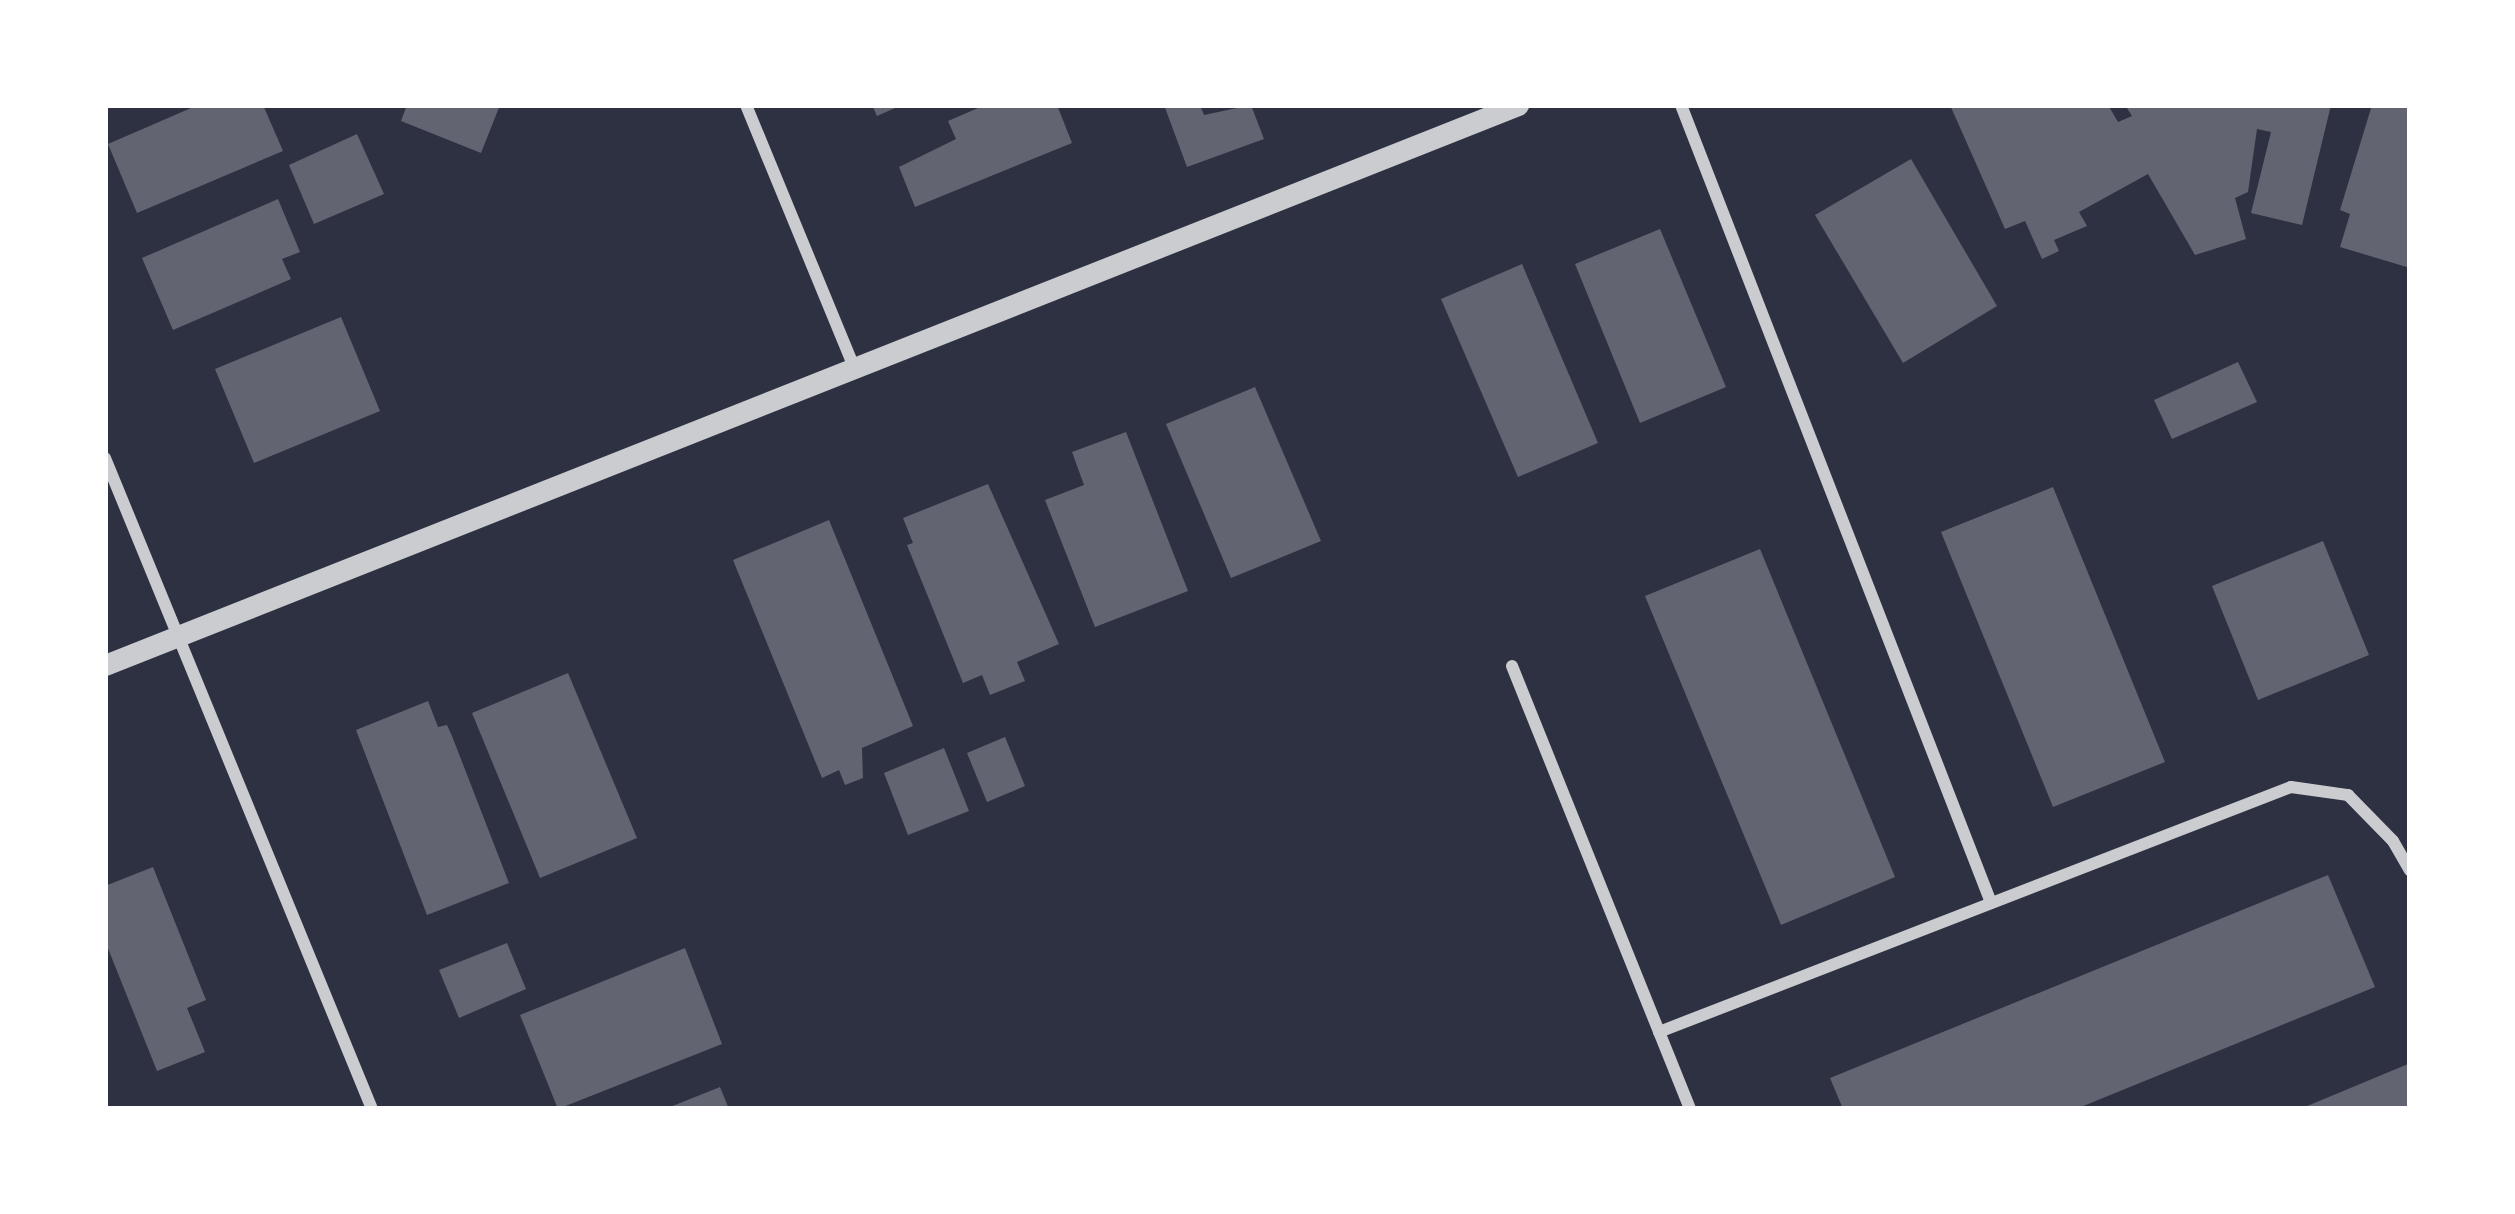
<!DOCTYPE html>
<html>
<head>
<meta charset="utf-8">
<style>
  body { margin:0 }
  #map { position:relative; width:2515px; height:1214px; overflow:hidden; background:#2d3142; font-family:Figtree,sans-serif }
  div>[style] { position:absolute }
  .building>* { inset:0; background:#626471 }
  .minor>* { height:12px; margin:-6px; padding:0 6px; transform-origin:6px; border-radius:6px; background:#caccd0 }
  .tertiary>* { height:21px; margin:-10.5px; padding:0 10.5px; transform-origin:10.5px; border-radius:10.5px; background:#caccd0 }
  span { translate:-50% -50%; white-space:nowrap; text-align:center; line-height:1.15; -webkit-text-stroke:12px #fff; paint-order:stroke }
  .frame { position:absolute; inset:0; border:108px solid #fff; pointer-events:none }
</style>
</head>
<body>
<div id="map">
  <div class="building">
    <div style="clip-path:polygon(198px 105px,263px 105px,283px 151px,137px 213px,108px 144px)"></div>
    <div style="clip-path:polygon(407px 105px,500px 105px,481px 153px,401px 121px)"></div>
    <div style="clip-path:polygon(872px 105px,902px 105px,877px 116px)"></div>
    <div style="clip-path:polygon(985px 105px,1057px 105px,1072px 143px,915px 207px,899px 167px,956px 139px,948px 121px)"></div>
    <div style="clip-path:polygon(1164px 105px,1200px 105px,1204px 115px,1251px 105px,1264px 139px,1187px 167px)"></div>
    <div style="clip-path:polygon(1950px 105px,2108px 105px,2118px 122px,2132px 116px,2125px 105px,2331px 105px,2302px 225px,2251px 213px,2271px 132px,2257px 129px,2248px 192px,2235px 198px,2246px 239px,2195px 255px,2148px 174px,2079px 212px,2087px 226px,2054px 240px,2059px 251px,2042px 259px,2025px 221px,2005px 229px)"></div>
    <div style="clip-path:polygon(2372px 105px,2410px 105px,2410px 268px,2340px 247px,2350px 214px,2340px 210px)"></div>
    <div style="clip-path:polygon(357px 134px,384px 194px,314px 224px,289px 165px)"></div>
    <div style="clip-path:polygon(1911px 159px,1997px 306px,1903px 363px,1815px 215px)"></div>
    <div style="clip-path:polygon(278px 199px,300px 252px,282px 259px,291px 279px,173px 330px,142px 258px)"></div>
    <div style="clip-path:polygon(1660px 229px,1726px 387px,1640px 423px,1575px 264px)"></div>
    <div style="clip-path:polygon(1522px 264px,1598px 443px,1518px 477px,1441px 299px)"></div>
    <div style="clip-path:polygon(341px 317px,380px 411px,254px 463px,215px 369px)"></div>
    <div style="clip-path:polygon(2238px 362px,2257px 402px,2172px 439px,2154px 400px)"></div>
    <div style="clip-path:polygon(1255px 387px,1321px 541px,1231px 578px,1166px 424px)"></div>
    <div style="clip-path:polygon(1126px 432px,1188px 591px,1095px 627px,1045px 500px,1084px 485px,1072px 452px)"></div>
    <div style="clip-path:polygon(988px 484px,1059px 644px,1017px 662px,1025px 681px,990px 695px,982px 675px,963px 683px,907px 545px,913px 543px,903px 518px)"></div>
    <div style="clip-path:polygon(2053px 487px,2165px 762px,2053px 807px,1941px 532px)"></div>
    <div style="clip-path:polygon(829px 520px,913px 726px,862px 748px,863px 778px,845px 785px,839px 770px,822px 778px,733px 560px)"></div>
    <div style="clip-path:polygon(2323px 541px,2369px 655px,2258px 700px,2212px 586px)"></div>
    <div style="clip-path:polygon(1760px 549px,1895px 877px,1781px 925px,1645px 596px)"></div>
    <div style="clip-path:polygon(568px 673px,637px 838px,540px 878px,472px 713px)"></div>
    <div style="clip-path:polygon(428px 701px,438px 727px,447px 725px,452px 736px,509px 883px,427px 915px,356px 730px)"></div>
    <div style="clip-path:polygon(1005px 737px,1025px 786px,987px 802px,967px 753px)"></div>
    <div style="clip-path:polygon(944px 748px,969px 811px,908px 835px,884px 773px)"></div>
    <div style="clip-path:polygon(153px 867px,206px 1000px,187px 1008px,205px 1052px,157px 1071px,105px 941px,105px 886px)"></div>
    <div style="clip-path:polygon(2328px 875px,2375px 987px,2076px 1109px,1843px 1109px,1830px 1078px)"></div>
    <div style="clip-path:polygon(507px 943px,526px 989px,459px 1018px,439px 970px)"></div>
    <div style="clip-path:polygon(685px 948px,722px 1044px,558px 1109px,520px 1015px)"></div>
    <div style="clip-path:polygon(2408px 1064px,2410px 1109px,2300px 1109px)"></div>
    <div style="clip-path:polygon(720px 1087px,729px 1109px,665px 1109px)"></div>
  </div>
  <div class="minor">
    <div style="left:746px;top:105px;width:287px;rotate:67.6deg"></div>
    <div style="left:1681px;top:105px;width:853px;rotate:68.76deg"></div>
    <div style="left:105px;top:458px;width:704px;rotate:67.7deg"></div>
    <div style="left:1512px;top:666px;width:477px;rotate:68.1deg"></div>
    <div style="left:1659px;top:1032px;width:678px;rotate:-21.19deg"></div>
    <div style="left:2291px;top:787px;width:58px;rotate:8deg"></div>
    <div style="left:2348px;top:795px;width:64px;rotate:45.6deg"></div>
    <div style="left:2393px;top:841px;width:34px;rotate:60deg"></div>
  </div>
  <div class="tertiary">
    <div style="left:105px;top:665px;width:1520px;rotate:-21.62deg"></div>
  </div>
  <div class="frame"></div>
</div>
</body>
</html>
